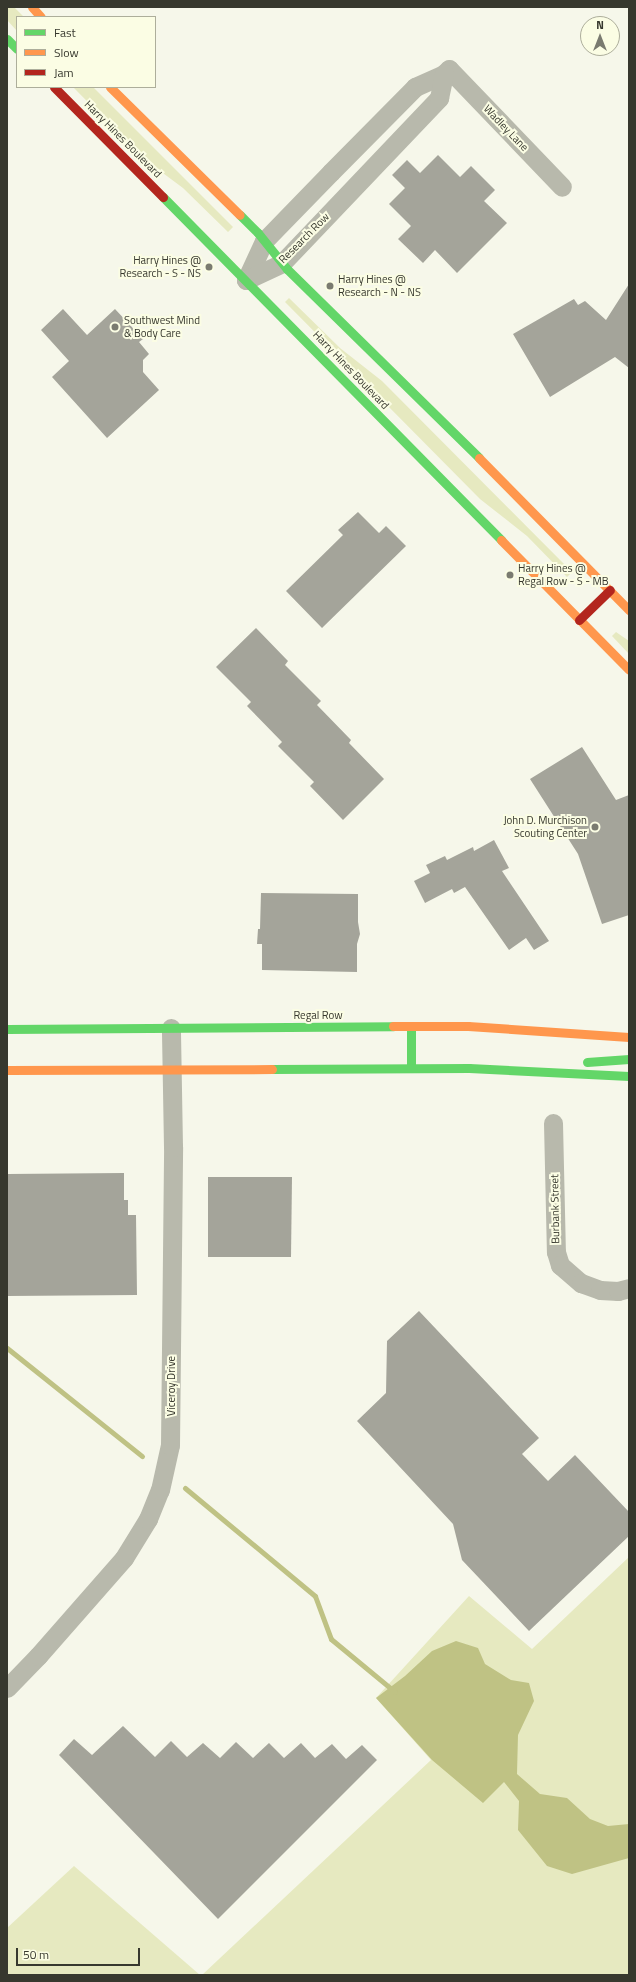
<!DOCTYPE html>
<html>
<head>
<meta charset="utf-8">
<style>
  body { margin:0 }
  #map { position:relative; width:636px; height:1982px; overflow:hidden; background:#f6f7ea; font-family:"Titillium Web",sans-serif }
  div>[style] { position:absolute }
  .green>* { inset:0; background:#e6e9c0 }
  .water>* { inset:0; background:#bfc284 }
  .stream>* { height:5px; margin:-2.5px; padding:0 2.5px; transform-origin:2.5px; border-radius:2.5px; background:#bfc284 }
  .building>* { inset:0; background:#a4a49a }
  .street>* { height:19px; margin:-9.5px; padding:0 9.5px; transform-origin:9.5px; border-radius:9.5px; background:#b8b9ac }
  .fast>* { height:9px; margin:-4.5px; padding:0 4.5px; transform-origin:4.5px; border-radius:4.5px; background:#63d668 }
  .slow>* { height:9px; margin:-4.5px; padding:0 4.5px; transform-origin:4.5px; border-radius:4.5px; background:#ff974d }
  .jam>* { height:9px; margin:-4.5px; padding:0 4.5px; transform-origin:4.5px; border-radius:4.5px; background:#b3261e }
  .dots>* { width:11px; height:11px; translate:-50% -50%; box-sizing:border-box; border:2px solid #fbfde4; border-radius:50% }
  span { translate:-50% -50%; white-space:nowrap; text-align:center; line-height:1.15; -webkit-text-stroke:4px #fbfde4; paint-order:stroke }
  .street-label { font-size:11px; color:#37382e }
  .poi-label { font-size:11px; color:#37382e }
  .right { translate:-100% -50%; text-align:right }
  .left { translate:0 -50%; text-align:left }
  .frame { position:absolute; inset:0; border:8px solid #37382e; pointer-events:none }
  .legend { position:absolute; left:16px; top:16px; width:140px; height:72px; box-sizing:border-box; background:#fbfde4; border:1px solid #adae9b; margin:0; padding:5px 7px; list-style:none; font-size:12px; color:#37382e }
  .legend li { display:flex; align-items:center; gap:8px; height:20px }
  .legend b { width:20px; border:1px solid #adae9b }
  .north { position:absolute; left:580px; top:16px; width:40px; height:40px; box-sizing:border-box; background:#fbfde4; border:1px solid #adae9b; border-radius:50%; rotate:0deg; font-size:11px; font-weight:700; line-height:16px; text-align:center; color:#37382e }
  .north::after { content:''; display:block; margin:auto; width:14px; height:18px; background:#7a7b70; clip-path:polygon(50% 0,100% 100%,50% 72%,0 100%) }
  .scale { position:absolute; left:16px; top:1948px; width:124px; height:18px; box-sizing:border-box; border:2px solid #37382e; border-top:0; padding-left:5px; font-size:12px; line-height:14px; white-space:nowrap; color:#37382e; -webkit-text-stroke:3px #fbfde4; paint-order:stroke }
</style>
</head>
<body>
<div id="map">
  <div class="green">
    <div style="clip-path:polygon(7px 7px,14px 7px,24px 17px,17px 17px,17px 31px,7px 20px)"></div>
    <div style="clip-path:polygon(73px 87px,93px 87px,233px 227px,228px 232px,183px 188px,144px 159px)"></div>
    <div style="clip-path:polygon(289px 298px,340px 348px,382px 381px,572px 572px,567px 577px,527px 536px,480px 499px,285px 302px)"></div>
    <div style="clip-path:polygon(616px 632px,629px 641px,629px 654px,612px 636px)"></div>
    <div style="clip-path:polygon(629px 1557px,629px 1975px,202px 1975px,431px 1760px,376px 1698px,469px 1596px,532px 1649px)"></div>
    <div style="clip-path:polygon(74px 1866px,200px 1975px,7px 1975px,7px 1928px)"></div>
  </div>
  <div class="water">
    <div style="clip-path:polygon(456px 1641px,478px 1648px,485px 1664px,511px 1680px,529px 1683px,534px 1701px,518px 1735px,517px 1774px,540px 1794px,567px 1798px,590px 1819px,608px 1826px,629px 1824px,629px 1858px,572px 1874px,547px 1866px,518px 1830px,519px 1801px,504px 1782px,483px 1803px,432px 1760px,376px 1698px,405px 1676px,432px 1651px)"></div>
  </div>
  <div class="stream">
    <div style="left:7px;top:1348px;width:173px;rotate:38.7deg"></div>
    <div style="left:185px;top:1488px;width:169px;rotate:39.7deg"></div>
    <div style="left:315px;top:1596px;width:46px;rotate:69.6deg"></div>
    <div style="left:331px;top:1639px;width:83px;rotate:39.6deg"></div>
  </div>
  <div class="building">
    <div style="clip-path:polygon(438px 155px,460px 177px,471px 166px,495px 190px,484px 201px,507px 223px,457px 273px,435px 250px,423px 263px,398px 239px,411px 226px,389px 204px,405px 188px,392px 175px,407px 160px,420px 173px)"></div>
    <div style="clip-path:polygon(629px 284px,629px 368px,615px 357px,550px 397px,513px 334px,574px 299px,578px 305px,585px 301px,606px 320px)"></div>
    <div style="clip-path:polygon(63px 309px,87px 335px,115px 309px,143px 339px,139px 342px,149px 354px,143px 360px,143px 372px,159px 390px,107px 438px,52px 377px,69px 361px,41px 330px)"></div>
    <div style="clip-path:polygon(358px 512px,379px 533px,386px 526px,406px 546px,322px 628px,286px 591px,343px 535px,338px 530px)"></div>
    <div style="clip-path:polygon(256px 628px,288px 661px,285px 665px,321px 701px,317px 705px,351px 740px,349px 743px,384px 779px,343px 820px,310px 786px,314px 782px,278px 746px,282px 742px,247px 706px,251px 702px,216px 667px)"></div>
    <div style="clip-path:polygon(582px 747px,616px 800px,629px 795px,629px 915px,602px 924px,578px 854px,530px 779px)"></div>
    <div style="clip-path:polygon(494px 840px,509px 868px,502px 871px,549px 941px,534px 950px,526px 938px,509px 950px,465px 887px,454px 893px,452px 889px,425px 903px,414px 881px,430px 873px,426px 865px,445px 856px,447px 860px,473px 847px,474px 851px)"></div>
    <div style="clip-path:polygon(261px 893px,358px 894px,358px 922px,360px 934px,357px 944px,357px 972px,262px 970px,262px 944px,257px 944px,258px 929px,260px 929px)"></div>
    <div style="clip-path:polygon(124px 1173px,124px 1200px,128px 1200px,128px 1215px,136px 1215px,137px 1295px,7px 1296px,7px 1174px)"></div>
    <div style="clip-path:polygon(208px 1177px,292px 1177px,291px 1257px,208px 1257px)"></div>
    <div style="clip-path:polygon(419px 1311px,539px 1438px,522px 1454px,548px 1481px,575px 1455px,629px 1512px,629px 1536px,529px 1631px,462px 1560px,453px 1524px,357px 1421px,386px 1393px,387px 1341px)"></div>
    <div style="clip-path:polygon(123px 1726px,155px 1757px,171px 1741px,187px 1757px,203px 1743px,220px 1758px,236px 1742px,253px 1758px,269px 1743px,284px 1758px,301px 1743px,315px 1758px,332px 1744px,346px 1759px,362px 1745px,377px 1760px,218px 1919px,59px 1755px,74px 1739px,92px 1755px)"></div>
  </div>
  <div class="street">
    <div style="left:246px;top:280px;width:43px;rotate:-65.2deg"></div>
    <div style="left:264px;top:241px;width:96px;rotate:-45.8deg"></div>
    <div style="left:331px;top:172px;width:120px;rotate:-45.3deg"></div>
    <div style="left:415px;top:87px;width:32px;rotate:-24deg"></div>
    <div style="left:444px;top:74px;width:7px;rotate:-45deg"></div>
    <div style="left:449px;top:69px;width:163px;rotate:46.2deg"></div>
    <div style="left:246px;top:280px;width:40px;rotate:-25deg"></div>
    <div style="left:282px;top:263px;width:228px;rotate:-46.4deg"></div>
    <div style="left:439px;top:98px;width:25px;rotate:-78deg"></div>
    <div style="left:553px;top:1123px;width:129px;rotate:88.7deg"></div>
    <div style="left:556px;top:1252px;width:14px;rotate:73deg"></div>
    <div style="left:560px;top:1265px;width:28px;rotate:41deg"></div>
    <div style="left:581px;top:1283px;width:20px;rotate:20deg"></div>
    <div style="left:600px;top:1290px;width:18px;rotate:3deg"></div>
    <div style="left:618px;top:1291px;width:11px;rotate:-15deg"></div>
    <div style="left:7px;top:1688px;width:45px;rotate:-45.9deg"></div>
    <div style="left:38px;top:1656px;width:130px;rotate:-48.7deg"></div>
    <div style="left:124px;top:1558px;width:46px;rotate:-58.4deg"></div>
    <div style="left:148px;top:1519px;width:31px;rotate:-68deg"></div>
    <div style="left:160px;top:1490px;width:46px;rotate:-77.5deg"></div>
    <div style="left:170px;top:1445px;width:298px;rotate:-89.4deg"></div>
    <div style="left:173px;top:1147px;width:119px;rotate:-91deg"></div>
  </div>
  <div class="fast">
    <div style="left:7px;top:39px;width:14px;rotate:45deg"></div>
    <div style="left:163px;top:197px;width:482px;rotate:45.4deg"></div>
    <div style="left:240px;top:215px;width:25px;rotate:45deg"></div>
    <div style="left:258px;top:233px;width:46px;rotate:51.1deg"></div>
    <div style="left:287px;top:269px;width:269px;rotate:44.5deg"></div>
    <div style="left:411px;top:1027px;width:41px;rotate:90deg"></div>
    <div style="left:7px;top:1029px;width:386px;rotate:-0.4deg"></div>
    <div style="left:587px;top:1062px;width:42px;rotate:-4.1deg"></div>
    <div style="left:272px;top:1069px;width:197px;rotate:-0.3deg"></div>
    <div style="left:469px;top:1068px;width:160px;rotate:2.9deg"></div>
  </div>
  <div class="slow">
    <div style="left:32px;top:7px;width:13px;rotate:48deg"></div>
    <div style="left:110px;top:87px;width:182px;rotate:44.6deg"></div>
    <div style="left:479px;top:458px;width:214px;rotate:45.4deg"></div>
    <div style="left:501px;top:540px;width:182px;rotate:45.4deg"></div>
    <div style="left:393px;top:1026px;width:75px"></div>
    <div style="left:468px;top:1026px;width:161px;rotate:3.9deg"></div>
    <div style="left:7px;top:1070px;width:265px;rotate:-0.2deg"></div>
  </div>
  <div class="jam">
    <div style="left:54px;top:87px;width:155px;rotate:45.3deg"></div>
    <div style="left:579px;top:620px;width:43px;rotate:-44.1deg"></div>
  </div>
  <div class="dots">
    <div style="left:209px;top:267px;background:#7a7b70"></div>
    <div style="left:330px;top:286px;background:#7a7b70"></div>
    <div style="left:115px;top:327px;background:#7a7b70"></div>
    <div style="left:510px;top:575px;background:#7a7b70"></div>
    <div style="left:595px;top:827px;background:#7a7b70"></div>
  </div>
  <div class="street-label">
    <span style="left:506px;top:128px;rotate:46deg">Wadley Lane</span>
    <span style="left:123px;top:139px;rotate:45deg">Harry Hines Boulevard</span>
    <span style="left:304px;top:238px;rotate:-45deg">Research Row</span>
    <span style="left:351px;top:370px;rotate:46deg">Harry Hines Boulevard</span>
    <span style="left:318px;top:1015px">Regal Row</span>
    <span style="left:555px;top:1209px;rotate:-91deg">Burbank Street</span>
    <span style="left:171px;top:1386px;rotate:-90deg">Viceroy Drive</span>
  </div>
  <div class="poi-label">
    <span class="right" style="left:201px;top:267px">Harry Hines @<br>Research - S - NS</span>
    <span class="left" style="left:338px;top:286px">Harry Hines @<br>Research - N - NS</span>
    <span class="left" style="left:124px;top:327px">Southwest Mind<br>&amp; Body Care</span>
    <span class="left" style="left:518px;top:575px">Harry Hines @<br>Regal Row - S - MB</span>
    <span class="right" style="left:587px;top:827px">John D. Murchison<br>Scouting Center</span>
  </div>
  <div class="frame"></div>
  <ul class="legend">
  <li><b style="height:5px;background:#63d668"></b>Fast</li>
  <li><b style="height:5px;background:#ff974d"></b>Slow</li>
  <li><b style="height:5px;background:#b3261e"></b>Jam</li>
  </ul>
  <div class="north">N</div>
  <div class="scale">50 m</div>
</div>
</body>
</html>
